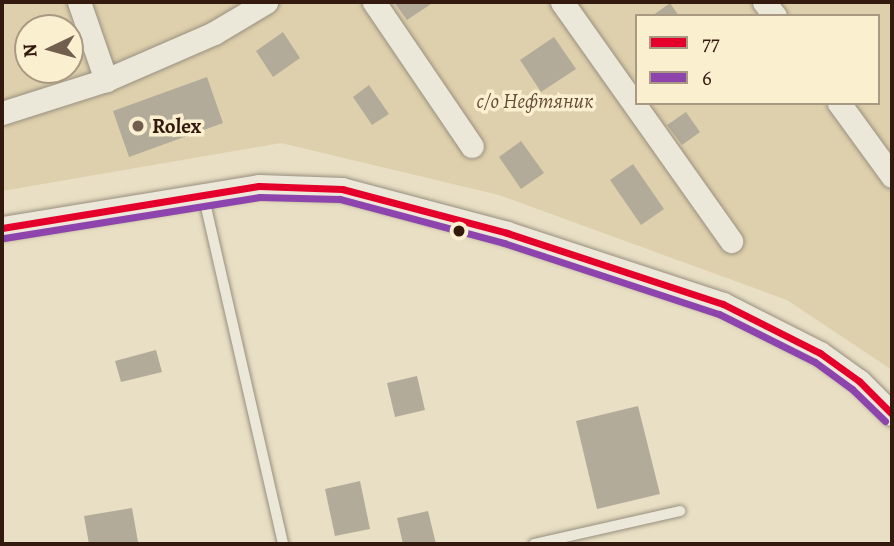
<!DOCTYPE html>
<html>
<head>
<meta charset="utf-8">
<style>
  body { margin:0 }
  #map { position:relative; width:894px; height:546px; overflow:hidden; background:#e8dfc4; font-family:Alegreya,serif }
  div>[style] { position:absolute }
  .green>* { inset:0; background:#ded0ac }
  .building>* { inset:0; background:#b3ab99 }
  .roads { filter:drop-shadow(0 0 2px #988f7f) drop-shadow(0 0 2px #988f7f) }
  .lane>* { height:10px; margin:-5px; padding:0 5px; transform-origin:5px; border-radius:5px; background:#ebe7d9 }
  .street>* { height:23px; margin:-11.5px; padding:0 11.5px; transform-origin:11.5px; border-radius:11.5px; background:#ebe7d9 }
  .bus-1>* { height:7px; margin:-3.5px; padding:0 3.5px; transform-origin:3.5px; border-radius:3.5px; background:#e4002b }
  .bus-2>* { height:7px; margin:-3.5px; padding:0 3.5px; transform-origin:3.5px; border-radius:3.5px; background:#8e44ad }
  .dots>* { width:19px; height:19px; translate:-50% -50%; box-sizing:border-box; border:4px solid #faefcf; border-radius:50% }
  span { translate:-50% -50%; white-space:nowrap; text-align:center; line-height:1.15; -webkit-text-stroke:7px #faefcf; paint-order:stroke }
  .park-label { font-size:21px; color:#644c38; font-style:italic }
  .poi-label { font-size:21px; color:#33190e; font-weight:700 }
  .left { translate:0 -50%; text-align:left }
  .frame { position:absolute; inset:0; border:4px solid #33190e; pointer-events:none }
  .legend { position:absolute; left:635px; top:14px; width:245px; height:91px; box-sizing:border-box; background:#faefcf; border:2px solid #aa9982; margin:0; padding:9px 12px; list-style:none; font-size:21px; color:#33190e }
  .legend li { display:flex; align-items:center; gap:14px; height:35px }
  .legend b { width:35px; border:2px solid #aa9982 }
  .north { position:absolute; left:14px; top:14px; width:70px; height:70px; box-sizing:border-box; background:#faefcf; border:2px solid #aa9982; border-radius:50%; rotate:265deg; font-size:19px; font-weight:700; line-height:28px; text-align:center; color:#33190e }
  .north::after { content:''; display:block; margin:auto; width:24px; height:32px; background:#725e4e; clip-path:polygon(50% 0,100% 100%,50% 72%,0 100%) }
</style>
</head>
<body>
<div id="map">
  <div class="green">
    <div style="clip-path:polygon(evenodd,2px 2px,892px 2px,892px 370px,787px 300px,499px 195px,281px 143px,2px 191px,2px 2px,637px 16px,878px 16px,878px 103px,637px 103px,637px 16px,2px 2px,28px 28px,70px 28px,70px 70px,28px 70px,28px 28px)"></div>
  </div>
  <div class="building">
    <div style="clip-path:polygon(394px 2px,430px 2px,431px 4px,407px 20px)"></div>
    <div style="clip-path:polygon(670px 3px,679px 16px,652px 16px)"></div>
    <div style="clip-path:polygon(283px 32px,300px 58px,273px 77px,256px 51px)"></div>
    <div style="clip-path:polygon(554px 37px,576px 69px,541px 92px,520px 60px)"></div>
    <div style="clip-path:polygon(207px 77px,223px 123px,129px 157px,113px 111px)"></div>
    <div style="clip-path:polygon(369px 85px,389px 114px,372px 125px,353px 97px)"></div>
    <div style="clip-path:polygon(686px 112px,700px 132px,682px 145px,667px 125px)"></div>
    <div style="clip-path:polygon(521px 141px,544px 173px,521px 189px,499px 157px)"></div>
    <div style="clip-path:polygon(633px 164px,664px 209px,641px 225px,610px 180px)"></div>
    <div style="clip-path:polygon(156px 350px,162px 372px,121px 382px,115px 361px)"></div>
    <div style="clip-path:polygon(417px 376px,425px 410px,395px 417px,387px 383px)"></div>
    <div style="clip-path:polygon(638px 406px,660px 494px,597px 509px,576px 421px)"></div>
    <div style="clip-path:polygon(360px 481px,370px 529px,335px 536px,325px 489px)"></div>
    <div style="clip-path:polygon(132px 508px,138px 542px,89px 544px,84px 516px)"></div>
    <div style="clip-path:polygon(428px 511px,436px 544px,403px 544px,397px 518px)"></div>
  </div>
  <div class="roads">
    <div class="lane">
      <div style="left:203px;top:194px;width:359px;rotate:77.1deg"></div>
      <div style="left:534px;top:544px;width:150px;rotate:-12.7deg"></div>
    </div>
    <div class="street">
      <div style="left:79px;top:2px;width:83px;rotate:70.9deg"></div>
      <div style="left:374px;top:2px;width:174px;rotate:55.8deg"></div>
      <div style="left:562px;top:2px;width:293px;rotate:54.7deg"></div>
      <div style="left:764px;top:2px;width:18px;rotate:52deg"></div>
      <div style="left:839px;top:103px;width:90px;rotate:54deg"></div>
      <div style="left:2px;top:113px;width:109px;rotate:-17.6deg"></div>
      <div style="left:106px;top:80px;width:118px;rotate:-23.5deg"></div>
      <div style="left:214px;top:33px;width:61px;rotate:-30.8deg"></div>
      <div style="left:2px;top:228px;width:260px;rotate:-9.3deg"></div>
      <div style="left:259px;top:186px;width:83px;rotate:2.1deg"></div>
      <div style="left:342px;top:189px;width:171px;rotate:14.9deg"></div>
      <div style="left:507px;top:233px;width:227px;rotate:18.2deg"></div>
      <div style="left:723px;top:304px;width:109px;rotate:26.8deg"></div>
      <div style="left:820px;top:353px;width:48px;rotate:35.7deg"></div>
      <div style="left:859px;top:381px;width:47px;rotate:45deg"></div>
    </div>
  </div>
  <div class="bus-1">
    <div style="left:2px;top:228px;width:260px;rotate:-9.3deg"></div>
    <div style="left:259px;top:186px;width:83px;rotate:2.1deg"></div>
    <div style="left:342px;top:189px;width:171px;rotate:14.9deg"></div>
    <div style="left:507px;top:233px;width:227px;rotate:18.2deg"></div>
    <div style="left:723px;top:304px;width:109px;rotate:26.8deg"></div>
    <div style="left:820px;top:353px;width:48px;rotate:35.7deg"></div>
    <div style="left:859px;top:381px;width:47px;rotate:45deg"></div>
  </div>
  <div class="bus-2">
    <div style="left:4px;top:238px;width:259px;rotate:-9.1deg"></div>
    <div style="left:260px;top:197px;width:80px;rotate:1.4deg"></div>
    <div style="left:340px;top:199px;width:170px;rotate:15deg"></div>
    <div style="left:504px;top:243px;width:226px;rotate:18.3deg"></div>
    <div style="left:719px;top:314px;width:107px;rotate:26.6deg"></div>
    <div style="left:815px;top:362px;width:46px;rotate:36.1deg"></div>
    <div style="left:852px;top:389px;width:46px;rotate:44.1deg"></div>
  </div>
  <div class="dots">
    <div style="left:138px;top:126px;background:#725e4e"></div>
    <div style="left:459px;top:231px;background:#33190e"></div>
  </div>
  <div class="park-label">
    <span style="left:535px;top:101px">с/о Нефтяник</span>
  </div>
  <div class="poi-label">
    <span class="left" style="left:152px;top:126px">Rolex</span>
  </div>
  <div class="frame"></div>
  <ul class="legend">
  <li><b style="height:9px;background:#e4002b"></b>77</li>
  <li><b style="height:9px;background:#8e44ad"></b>6</li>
  </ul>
  <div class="north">N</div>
</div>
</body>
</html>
